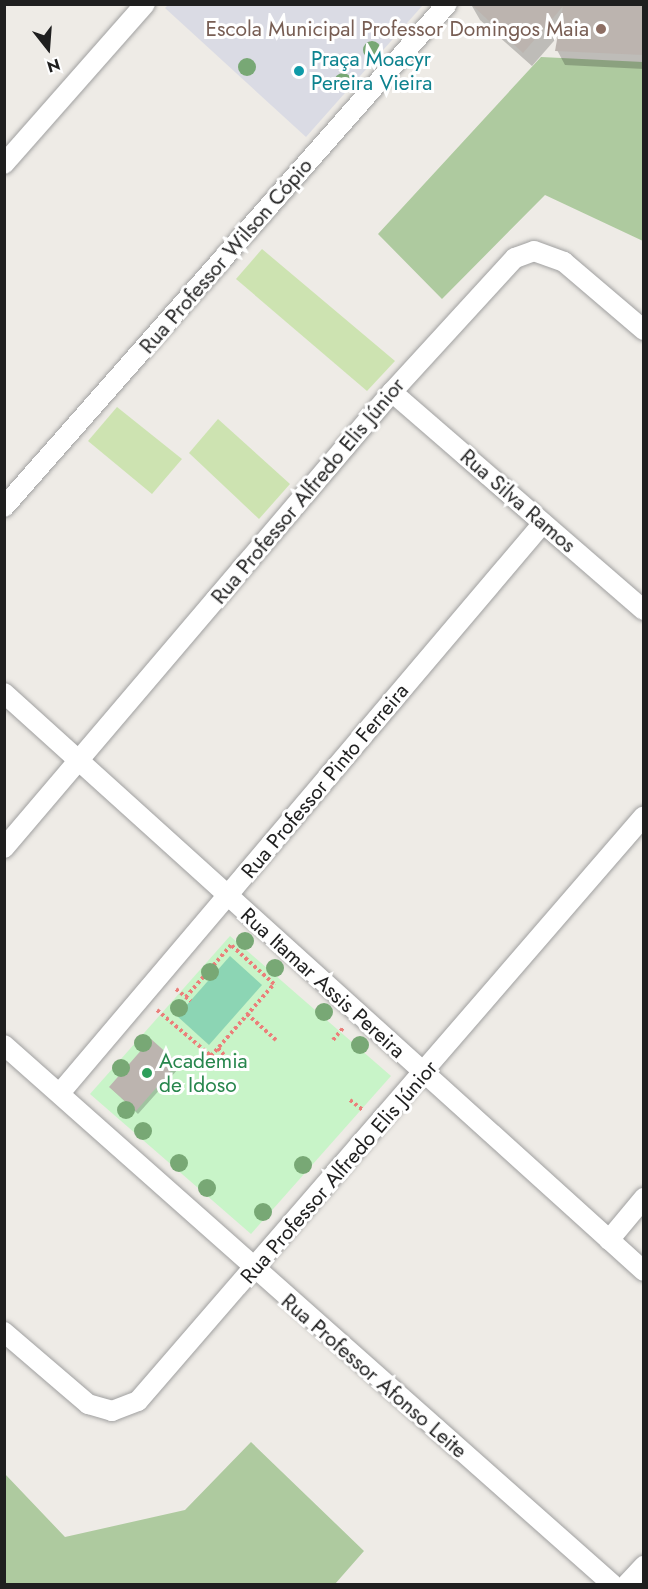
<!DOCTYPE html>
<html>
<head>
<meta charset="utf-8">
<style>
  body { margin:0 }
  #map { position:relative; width:648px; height:1589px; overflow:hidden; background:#eeebe6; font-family:Jost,sans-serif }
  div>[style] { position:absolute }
  .grass>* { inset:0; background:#cde3b1 }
  .forest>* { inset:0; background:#aeca9f }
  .park>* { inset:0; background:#c8f4c8 }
  .pitch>* { inset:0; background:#8cd5b4 }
  .plaza>* { inset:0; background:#dadbe4 }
  .shadow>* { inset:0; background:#0003 }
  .building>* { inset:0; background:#bcb4af }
  .path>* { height:4px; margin-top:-2px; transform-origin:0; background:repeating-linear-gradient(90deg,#eb7f7a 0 3px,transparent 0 6px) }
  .roads { filter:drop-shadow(0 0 2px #a0a0a0) drop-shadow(0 0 2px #a0a0a0) }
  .street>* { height:20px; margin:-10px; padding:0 10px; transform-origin:10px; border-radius:10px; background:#fff }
  .trees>* { width:18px; height:18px; margin:-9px; border-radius:50%; background:#78a875 }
  .dots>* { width:16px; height:16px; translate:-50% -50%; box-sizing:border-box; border:3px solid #fff; border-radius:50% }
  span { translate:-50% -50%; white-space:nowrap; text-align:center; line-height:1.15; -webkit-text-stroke:6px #fff; paint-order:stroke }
  .education-label { font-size:21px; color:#785e54 }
  .right { translate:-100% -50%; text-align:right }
  .culture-label { font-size:21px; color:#0d838f }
  .left { translate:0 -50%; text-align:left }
  .street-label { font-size:21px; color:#1f1f1f }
  .leisure-label { font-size:21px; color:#27864d }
  .frame { position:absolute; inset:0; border:6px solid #1f1f1f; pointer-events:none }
  .north { position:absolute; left:18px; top:18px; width:60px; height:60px; -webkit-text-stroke:4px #fff; paint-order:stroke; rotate:163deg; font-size:16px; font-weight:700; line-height:24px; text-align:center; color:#1f1f1f }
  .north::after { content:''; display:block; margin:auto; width:21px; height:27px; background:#1f1f1f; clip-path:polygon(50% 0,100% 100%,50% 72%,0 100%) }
</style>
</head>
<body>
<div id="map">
  <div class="grass">
    <div style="clip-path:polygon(262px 249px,395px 361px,367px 391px,236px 279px)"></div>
    <div style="clip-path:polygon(117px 407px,182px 459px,152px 494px,88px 441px)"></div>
    <div style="clip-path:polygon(218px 419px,290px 484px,259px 519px,189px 453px)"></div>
  </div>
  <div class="forest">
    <div style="clip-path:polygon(541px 57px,643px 62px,643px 241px,545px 195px,442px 299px,378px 234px)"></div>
    <div style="clip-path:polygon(251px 1442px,364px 1551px,335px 1584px,5px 1584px,5px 1474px,65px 1537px,185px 1510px)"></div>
  </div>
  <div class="park">
    <div style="clip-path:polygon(230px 936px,391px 1076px,251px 1234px,90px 1094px)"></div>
  </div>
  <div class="pitch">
    <div style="clip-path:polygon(230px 956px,262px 985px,209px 1045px,177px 1016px)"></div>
  </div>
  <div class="plaza">
    <div style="clip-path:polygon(168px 5px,423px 4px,423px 5px,306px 137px,165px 8px)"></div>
  </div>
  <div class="shadow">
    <div style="clip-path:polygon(585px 4px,582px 8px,644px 4px,644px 69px,565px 65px,557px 50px,560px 34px,532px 66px,480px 20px,472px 6px)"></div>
    <div style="clip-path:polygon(151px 1042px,179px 1068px,138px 1114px,111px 1088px)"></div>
  </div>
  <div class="building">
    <div style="clip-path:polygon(471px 4px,565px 4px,523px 53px)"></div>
    <div style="clip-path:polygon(639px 4px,644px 4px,644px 55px,555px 51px,563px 6px)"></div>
    <div style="clip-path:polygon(151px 1039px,178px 1063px,136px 1111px,109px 1087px)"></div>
  </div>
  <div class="path">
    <div style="left:176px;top:989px;width:19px;rotate:39deg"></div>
    <div style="left:157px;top:1010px;width:71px;rotate:40.4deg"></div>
    <div style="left:211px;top:1056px;width:96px;rotate:-48.8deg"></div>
    <div style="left:274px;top:984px;width:58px;rotate:-137.8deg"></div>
    <div style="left:231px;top:945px;width:69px;rotate:130.9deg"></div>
    <div style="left:247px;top:1014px;width:39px;rotate:42deg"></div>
    <div style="left:333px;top:1040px;width:17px;rotate:-50deg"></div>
    <div style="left:218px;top:1048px;width:9px;rotate:49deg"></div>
    <div style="left:350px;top:1100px;width:16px;rotate:38deg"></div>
  </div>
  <div class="roads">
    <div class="street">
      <div style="left:4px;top:164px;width:213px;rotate:-48.6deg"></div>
      <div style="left:392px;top:392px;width:333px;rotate:40.9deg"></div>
      <div style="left:4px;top:507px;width:670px;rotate:-48.63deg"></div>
      <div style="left:4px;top:693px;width:862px;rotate:42.09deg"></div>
      <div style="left:4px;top:848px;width:599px;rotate:-49.61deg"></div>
      <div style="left:392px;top:392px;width:182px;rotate:-47.5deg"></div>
      <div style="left:515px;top:258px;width:20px;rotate:-20deg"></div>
      <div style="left:534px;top:251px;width:32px;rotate:20deg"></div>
      <div style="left:564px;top:262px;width:105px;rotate:40.4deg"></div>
      <div style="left:4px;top:1045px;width:813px;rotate:41.56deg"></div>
      <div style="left:60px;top:1093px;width:747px;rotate:-49.72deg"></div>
      <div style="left:609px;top:1240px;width:55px;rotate:-50.2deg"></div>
      <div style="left:4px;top:1332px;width:111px;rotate:40.6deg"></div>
      <div style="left:88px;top:1404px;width:25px;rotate:16deg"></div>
      <div style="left:112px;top:1411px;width:28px;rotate:-21deg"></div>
      <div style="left:138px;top:1401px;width:773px;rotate:-49.14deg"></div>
      <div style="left:627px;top:1584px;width:25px;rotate:-47deg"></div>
    </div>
  </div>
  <div class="trees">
    <div style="left:372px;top:50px"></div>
    <div style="left:247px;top:67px"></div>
    <div style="left:343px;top:82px"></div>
    <div style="left:245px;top:941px"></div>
    <div style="left:275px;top:968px"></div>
    <div style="left:210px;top:972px"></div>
    <div style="left:179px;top:1008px"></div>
    <div style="left:324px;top:1012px"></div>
    <div style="left:143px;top:1043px"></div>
    <div style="left:360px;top:1045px"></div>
    <div style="left:121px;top:1068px"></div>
    <div style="left:126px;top:1110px"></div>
    <div style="left:143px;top:1131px"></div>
    <div style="left:179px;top:1163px"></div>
    <div style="left:303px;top:1165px"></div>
    <div style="left:207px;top:1188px"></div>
    <div style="left:263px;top:1212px"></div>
  </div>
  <div class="dots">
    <div style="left:601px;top:29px;background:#8d6e63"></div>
    <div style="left:299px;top:71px;background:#0f9aa8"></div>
    <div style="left:147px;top:1073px;background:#2e9e5b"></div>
  </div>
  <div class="education-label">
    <span class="right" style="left:589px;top:29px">Escola Municipal Professor Domingos Maia</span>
  </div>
  <div class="culture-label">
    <span class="left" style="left:311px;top:71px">Praça Moacyr<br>Pereira Vieira</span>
  </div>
  <div class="street-label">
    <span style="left:226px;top:256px;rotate:-49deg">Rua Professor Wilson Cópio</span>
    <span style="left:308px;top:491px;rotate:-50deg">Rua Professor Alfredo Elis Júnior</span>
    <span style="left:518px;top:501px;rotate:41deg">Rua Silva Ramos</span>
    <span style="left:325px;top:781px;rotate:-50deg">Rua Professor Pinto Ferreira</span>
    <span style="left:323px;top:983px;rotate:42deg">Rua Itamar Assis Pereira</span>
    <span style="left:339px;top:1172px;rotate:-49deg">Rua Professor Alfredo Elis Júnior</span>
    <span style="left:374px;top:1376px;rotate:41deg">Rua Professor Afonso Leite</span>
  </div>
  <div class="leisure-label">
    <span class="left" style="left:159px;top:1073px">Academia<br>de Idoso</span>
  </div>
  <div class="frame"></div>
  <div class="north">N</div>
</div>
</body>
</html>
